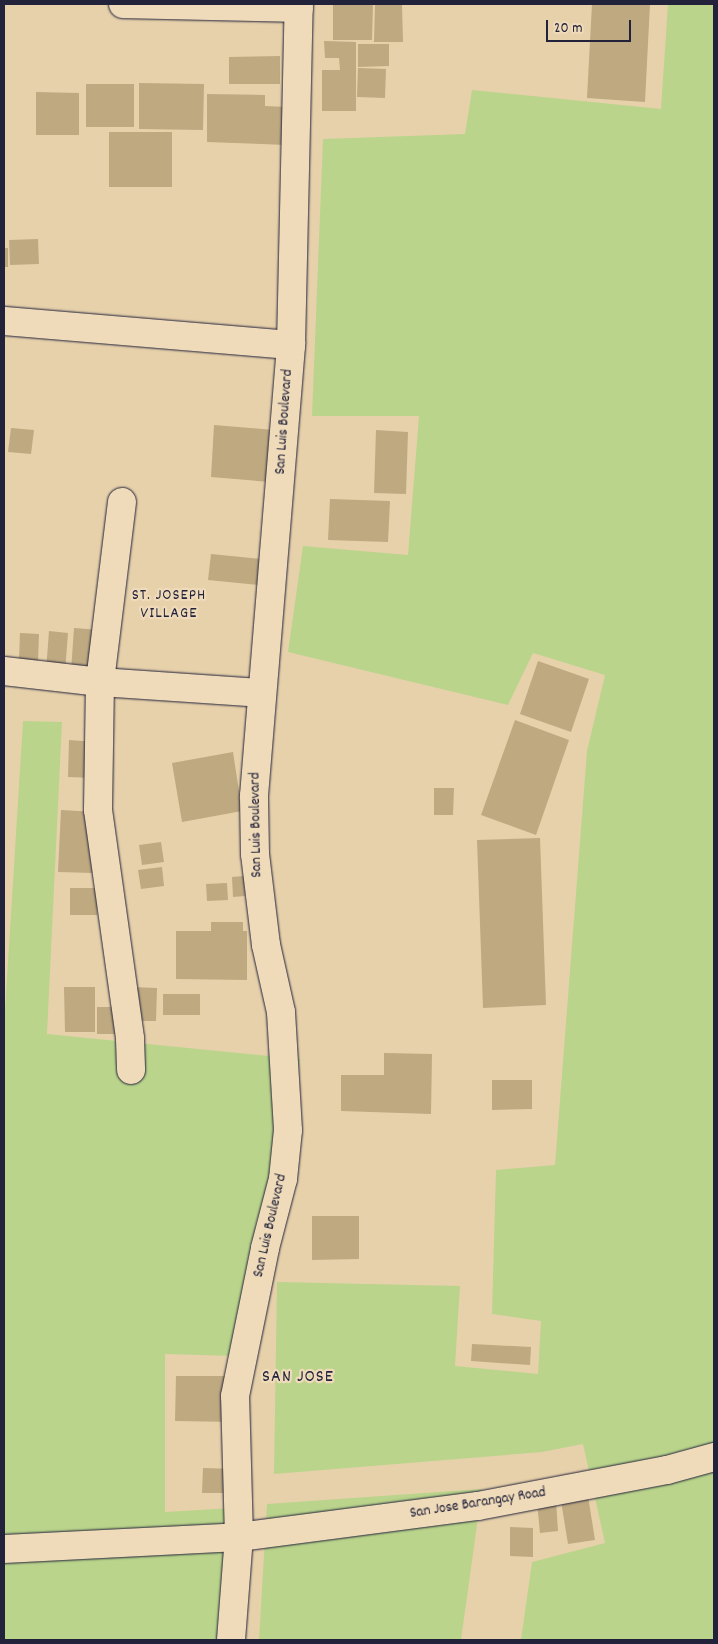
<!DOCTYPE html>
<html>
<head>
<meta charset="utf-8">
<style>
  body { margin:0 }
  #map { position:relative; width:718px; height:1644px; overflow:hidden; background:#e7d1ab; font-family:Dekko,sans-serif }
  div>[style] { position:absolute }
  .green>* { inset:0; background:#bad48b }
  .building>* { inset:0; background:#bea981 }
  .roads { filter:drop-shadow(0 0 1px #22223b) drop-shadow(0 0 1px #22223b) }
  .street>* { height:28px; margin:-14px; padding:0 14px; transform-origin:14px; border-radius:14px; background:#efdbb9 }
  span { translate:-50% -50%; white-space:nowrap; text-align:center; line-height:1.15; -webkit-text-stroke:4.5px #efdbb9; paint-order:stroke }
  .street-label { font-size:15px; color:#22223b }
  .neighbourhood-label { font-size:16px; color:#22223b; letter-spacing:1px }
  .quarter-label { font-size:18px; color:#22223b; letter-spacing:1px }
  .frame { position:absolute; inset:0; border:5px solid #22223b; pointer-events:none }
  .scale { position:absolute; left:546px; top:20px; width:85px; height:22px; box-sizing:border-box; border:2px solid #22223b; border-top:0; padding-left:6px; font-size:15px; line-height:18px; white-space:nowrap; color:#22223b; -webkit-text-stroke:4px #efdbb9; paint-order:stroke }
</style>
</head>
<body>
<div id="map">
  <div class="green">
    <div style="clip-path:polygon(668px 4px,714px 4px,714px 1640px,521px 1640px,532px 1562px,605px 1543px,583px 1444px,542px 1452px,274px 1474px,277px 1282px,460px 1286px,455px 1366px,538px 1374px,541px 1321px,492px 1314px,496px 1170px,555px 1165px,587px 751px,605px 675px,533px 653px,508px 705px,288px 652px,303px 546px,408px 555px,419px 416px,312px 416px,323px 139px,465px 134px,472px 90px,661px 109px)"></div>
    <div style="clip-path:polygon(23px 721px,62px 722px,47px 1034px,300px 1059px,292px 1145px,256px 1222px,237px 1356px,165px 1354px,165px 1512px,233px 1508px,234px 1640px,4px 1640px,4px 1026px)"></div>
    <div style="clip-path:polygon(482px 1489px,461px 1640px,259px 1640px,267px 1504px)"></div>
  </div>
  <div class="building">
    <div style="clip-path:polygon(333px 4px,373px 4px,372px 40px,333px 40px)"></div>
    <div style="clip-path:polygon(375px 4px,402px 4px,403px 42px,374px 42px)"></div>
    <div style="clip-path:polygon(592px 4px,650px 4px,645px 102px,587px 98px)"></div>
    <div style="clip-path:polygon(324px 41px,356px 42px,356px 111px,322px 111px,322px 70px,340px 70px,339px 58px,325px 58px)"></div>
    <div style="clip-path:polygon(358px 44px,389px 44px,389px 66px,358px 67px)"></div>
    <div style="clip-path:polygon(280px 56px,280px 84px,229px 84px,229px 57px)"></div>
    <div style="clip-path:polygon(358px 68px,386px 69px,385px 98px,357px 97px)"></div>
    <div style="clip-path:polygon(139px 83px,204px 84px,203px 130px,139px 129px)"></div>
    <div style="clip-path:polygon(86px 84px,134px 84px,134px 127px,86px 127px)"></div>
    <div style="clip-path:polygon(36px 92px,79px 93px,79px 135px,36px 135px)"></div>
    <div style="clip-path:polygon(207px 94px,265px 95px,265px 106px,288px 107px,287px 145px,207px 142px)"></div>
    <div style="clip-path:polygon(109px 132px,172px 132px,172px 187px,109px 187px)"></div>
    <div style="clip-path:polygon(38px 239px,39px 264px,10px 265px,9px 240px)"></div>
    <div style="clip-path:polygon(4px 248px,8px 248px,8px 267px,4px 267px)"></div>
    <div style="clip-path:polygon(214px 425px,274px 430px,270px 482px,211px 477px)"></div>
    <div style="clip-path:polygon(11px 428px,34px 430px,31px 454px,8px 452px)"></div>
    <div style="clip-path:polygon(376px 430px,408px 432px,406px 494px,374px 493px)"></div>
    <div style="clip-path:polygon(330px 499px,390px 501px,388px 542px,328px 540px)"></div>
    <div style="clip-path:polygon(211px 554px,271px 560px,268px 586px,208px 580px)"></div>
    <div style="clip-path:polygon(74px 628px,100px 630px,97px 673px,71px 671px)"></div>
    <div style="clip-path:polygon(49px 631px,68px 633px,65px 672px,46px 671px)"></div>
    <div style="clip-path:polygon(20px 633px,39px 634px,38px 661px,19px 660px)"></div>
    <div style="clip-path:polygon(538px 661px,589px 679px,571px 732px,520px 714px)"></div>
    <div style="clip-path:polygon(515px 720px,569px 740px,536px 835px,481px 815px)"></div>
    <div style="clip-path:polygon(69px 740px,96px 742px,94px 778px,68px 777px)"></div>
    <div style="clip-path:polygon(233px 752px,242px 811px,182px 822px,172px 763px)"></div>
    <div style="clip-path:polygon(434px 788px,454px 788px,453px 815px,434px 815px)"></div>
    <div style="clip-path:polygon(61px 810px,96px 812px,93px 873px,58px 872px)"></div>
    <div style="clip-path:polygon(540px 838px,546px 1005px,483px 1008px,477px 840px)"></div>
    <div style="clip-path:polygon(161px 842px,164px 862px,142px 865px,139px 845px)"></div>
    <div style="clip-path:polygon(162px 867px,164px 886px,141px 889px,138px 870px)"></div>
    <div style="clip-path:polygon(244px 876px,245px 896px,233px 897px,232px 877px)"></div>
    <div style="clip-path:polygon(227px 883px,228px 900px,207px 901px,206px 884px)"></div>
    <div style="clip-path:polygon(70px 888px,97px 888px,97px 915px,70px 915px)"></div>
    <div style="clip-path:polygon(211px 922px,243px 922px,243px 931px,247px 931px,247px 980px,176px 979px,176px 931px,211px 931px)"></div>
    <div style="clip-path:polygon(64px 987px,95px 987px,95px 1032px,65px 1032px)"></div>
    <div style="clip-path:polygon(131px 987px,157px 988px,156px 1021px,130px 1021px)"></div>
    <div style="clip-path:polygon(163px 994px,200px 994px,200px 1015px,163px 1015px)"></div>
    <div style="clip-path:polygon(97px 1007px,125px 1007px,125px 1034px,97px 1034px)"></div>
    <div style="clip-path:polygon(384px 1053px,432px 1054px,431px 1114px,341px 1111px,341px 1075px,384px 1075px)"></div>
    <div style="clip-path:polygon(492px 1080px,532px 1080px,532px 1109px,492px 1110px)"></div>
    <div style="clip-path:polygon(312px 1216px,359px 1216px,359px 1259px,312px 1260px)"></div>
    <div style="clip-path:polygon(472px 1344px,531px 1347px,530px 1365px,471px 1361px)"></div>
    <div style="clip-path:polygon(176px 1376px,235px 1376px,235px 1422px,175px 1421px)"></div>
    <div style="clip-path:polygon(203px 1468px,236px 1469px,236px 1493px,202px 1493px)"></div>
    <div style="clip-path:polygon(588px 1496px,595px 1540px,568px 1544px,561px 1501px)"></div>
    <div style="clip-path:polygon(556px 1501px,558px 1531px,540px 1533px,537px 1502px)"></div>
    <div style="clip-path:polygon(510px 1527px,533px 1528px,533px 1557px,510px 1556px)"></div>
  </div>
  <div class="roads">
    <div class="street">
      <div style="left:123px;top:4px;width:176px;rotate:1.3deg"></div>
      <div style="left:4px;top:321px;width:288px;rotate:4.8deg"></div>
      <div style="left:122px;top:502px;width:181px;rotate:97deg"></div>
      <div style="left:100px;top:682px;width:128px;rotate:90.9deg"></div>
      <div style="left:98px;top:810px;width:231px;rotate:82deg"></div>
      <div style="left:130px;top:1039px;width:31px;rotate:88deg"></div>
      <div style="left:4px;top:671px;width:97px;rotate:6.5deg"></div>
      <div style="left:100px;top:682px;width:160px;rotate:3.9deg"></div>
      <div style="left:4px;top:1549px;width:235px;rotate:-2.9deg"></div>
      <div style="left:239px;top:1537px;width:241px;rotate:-7.4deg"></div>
      <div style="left:478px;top:1506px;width:192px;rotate:-10.8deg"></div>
      <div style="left:667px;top:1470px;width:49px;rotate:-15.5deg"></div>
      <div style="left:231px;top:1640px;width:103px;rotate:-85.6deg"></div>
      <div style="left:239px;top:1537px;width:141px;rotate:-91.6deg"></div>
      <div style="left:235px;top:1396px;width:151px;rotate:-78.5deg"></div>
      <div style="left:265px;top:1248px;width:71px;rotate:-75.4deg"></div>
      <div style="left:283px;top:1179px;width:49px;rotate:-84.2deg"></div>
      <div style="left:288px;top:1130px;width:118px;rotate:-93.4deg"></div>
      <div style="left:281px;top:1012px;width:69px;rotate:-102.6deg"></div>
      <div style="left:266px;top:945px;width:92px;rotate:-96.9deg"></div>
      <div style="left:255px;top:854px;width:58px;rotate:-91deg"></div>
      <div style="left:254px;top:796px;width:453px;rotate:-85.3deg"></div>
      <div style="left:291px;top:345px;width:341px;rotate:-88.7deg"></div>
    </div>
  </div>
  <div class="street-label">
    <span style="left:285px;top:422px;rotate:-86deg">San Luis Boulevard</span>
    <span style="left:257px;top:825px;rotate:-91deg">San Luis Boulevard</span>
    <span style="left:271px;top:1226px;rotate:-77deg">San Luis Boulevard</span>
    <span style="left:478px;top:1504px;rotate:-9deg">San Jose Barangay Road</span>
  </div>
  <div class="neighbourhood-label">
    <span style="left:169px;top:605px">ST. JOSEPH<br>VILLAGE</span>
  </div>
  <div class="quarter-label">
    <span style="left:298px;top:1378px">SAN JOSE</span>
  </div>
  <div class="frame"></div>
  <div class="scale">20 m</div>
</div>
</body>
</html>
